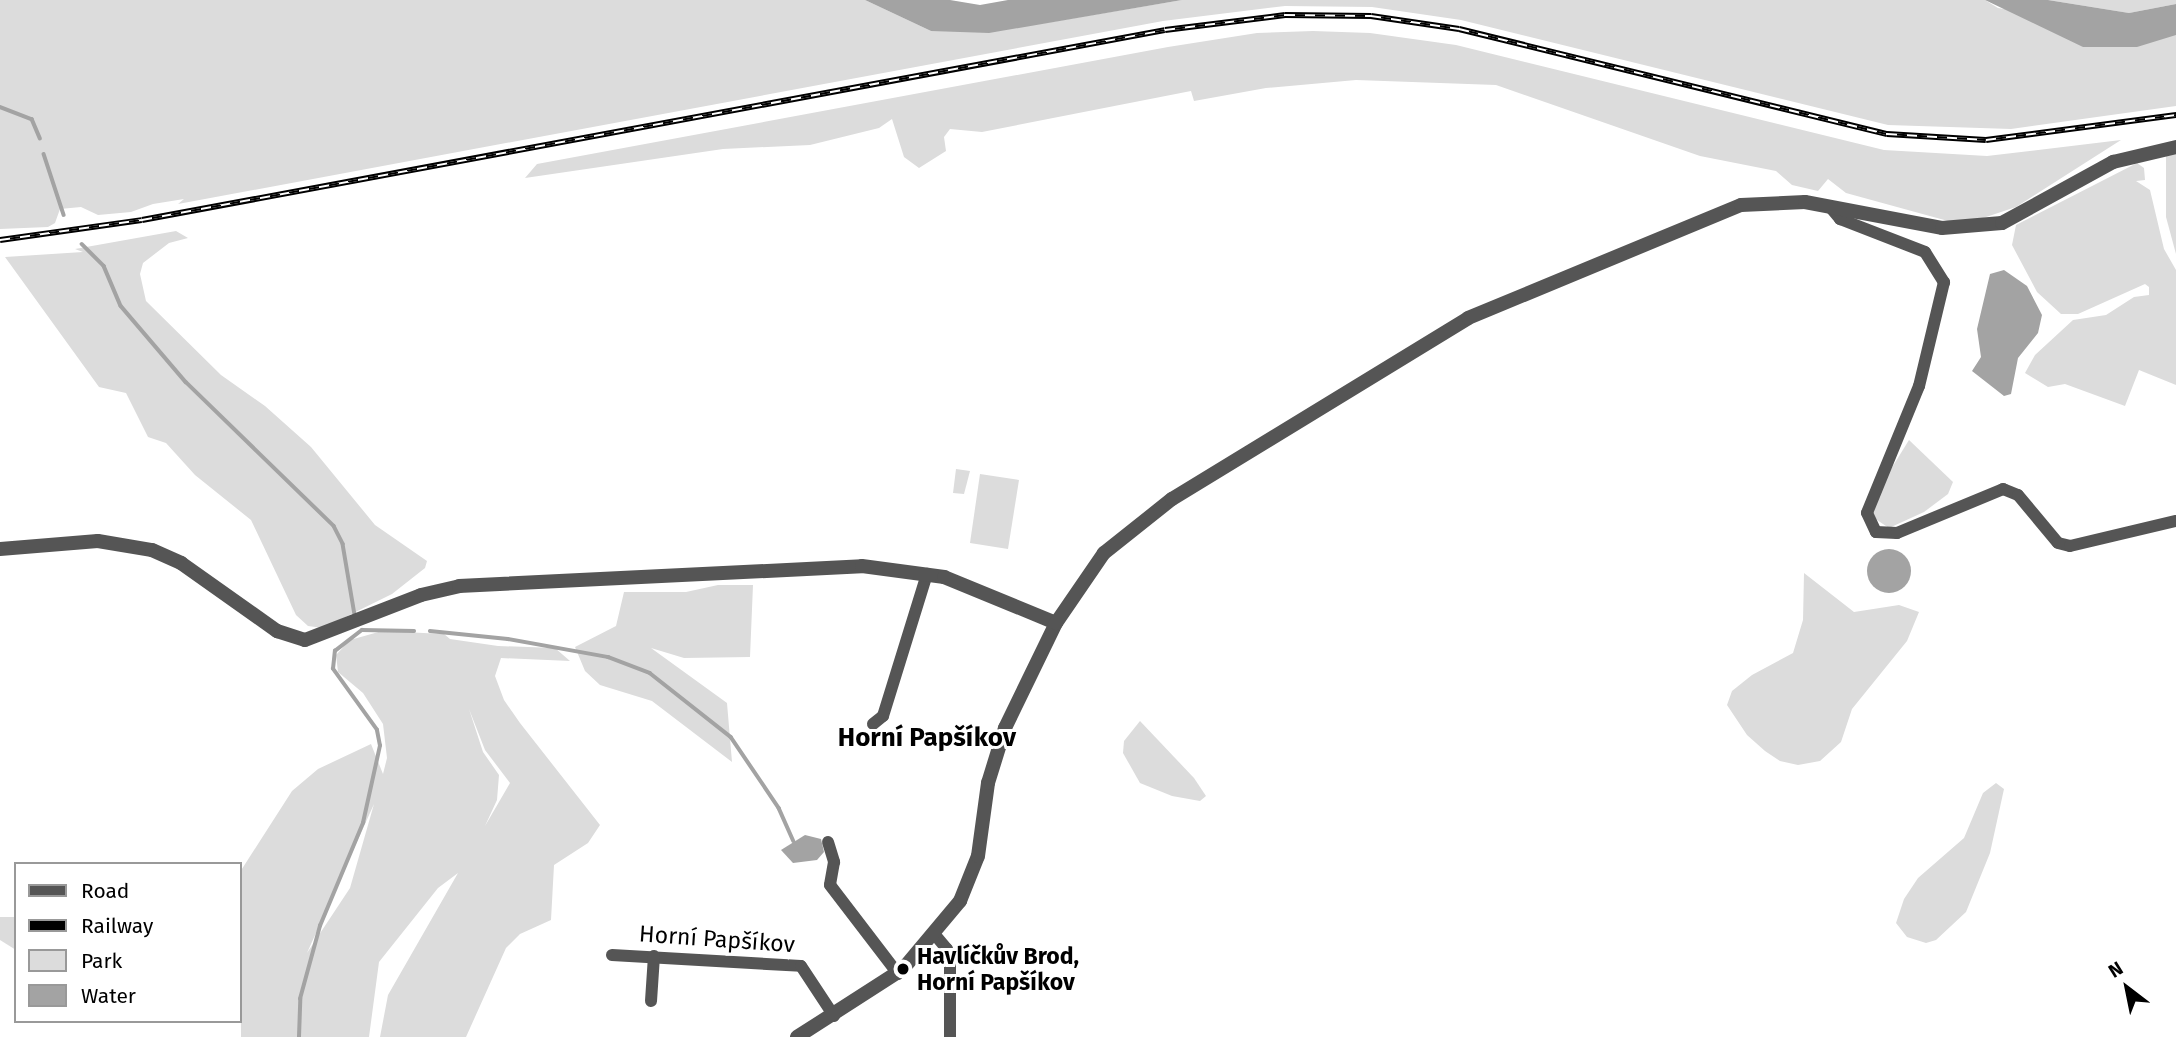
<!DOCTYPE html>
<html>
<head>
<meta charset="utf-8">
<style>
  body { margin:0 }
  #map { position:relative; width:2176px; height:1037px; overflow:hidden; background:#fff; font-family:"Fira Sans",sans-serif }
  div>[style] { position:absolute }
  .green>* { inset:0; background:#dcdcdc }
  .water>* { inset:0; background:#a3a3a3 }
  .round { border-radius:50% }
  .stream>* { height:3.5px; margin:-1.75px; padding:0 1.75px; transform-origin:1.75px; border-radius:1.75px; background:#a3a3a3 }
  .minor>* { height:12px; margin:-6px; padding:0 6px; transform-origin:6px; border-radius:6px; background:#555 }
  .tertiary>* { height:14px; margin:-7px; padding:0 7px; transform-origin:7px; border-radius:7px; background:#555 }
  .rail>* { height:6px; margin-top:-3px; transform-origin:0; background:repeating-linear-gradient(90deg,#fff 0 10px,#000 0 20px); box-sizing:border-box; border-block:2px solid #000 }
  .dots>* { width:19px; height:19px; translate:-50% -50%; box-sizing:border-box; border:4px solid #fff; border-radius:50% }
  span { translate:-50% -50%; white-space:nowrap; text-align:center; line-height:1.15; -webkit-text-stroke:6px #fff; paint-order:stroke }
  .street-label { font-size:23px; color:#000 }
  .poi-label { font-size:23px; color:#000; font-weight:700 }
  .left { translate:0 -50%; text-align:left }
  .quarter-label { font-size:26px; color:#000; font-weight:700 }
  .legend { position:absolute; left:14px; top:862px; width:228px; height:161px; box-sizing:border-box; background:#fff; border:2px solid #999; margin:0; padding:9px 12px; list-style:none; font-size:21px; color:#000 }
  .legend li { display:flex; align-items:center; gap:14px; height:35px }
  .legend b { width:35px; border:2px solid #999 }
  .north { position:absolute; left:2092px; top:953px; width:70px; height:70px; -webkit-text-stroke:5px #fff; paint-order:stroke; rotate:328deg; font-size:19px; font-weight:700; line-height:28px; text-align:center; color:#000 }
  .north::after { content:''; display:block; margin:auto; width:24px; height:32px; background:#000; clip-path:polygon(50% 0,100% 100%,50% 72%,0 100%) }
</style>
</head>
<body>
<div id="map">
  <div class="green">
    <div style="clip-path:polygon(0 0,865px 0,931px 31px,1039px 24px,1182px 0,1985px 0,1998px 8px,2176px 35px,2176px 106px,2011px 129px,1888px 125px,1461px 20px,1372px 7px,1285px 6px,1163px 21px,178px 204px,184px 199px,153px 204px,131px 212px,98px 215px,81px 207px,60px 209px,55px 223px,48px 227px,0 229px)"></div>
    <div style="clip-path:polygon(2048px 0,2176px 0,2176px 4px,2129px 13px)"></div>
    <div style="clip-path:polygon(1313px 31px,1370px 33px,1456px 45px,1884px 150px,1987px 156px,2121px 140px,2016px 207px,1974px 221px,1948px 221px,1846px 193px,1828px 179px,1818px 191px,1792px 185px,1776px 171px,1700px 156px,1496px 85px,1356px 80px,1266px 88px,1194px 101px,1191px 91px,982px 132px,950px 129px,944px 137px,946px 151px,919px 168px,904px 157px,892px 119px,879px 128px,810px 145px,723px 149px,525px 178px,537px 164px,1168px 47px,1257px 33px)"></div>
    <div style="clip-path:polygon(2176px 151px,2176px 254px,2166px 217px,2166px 156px)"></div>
    <div style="clip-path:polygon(2137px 163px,2144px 168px,2145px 180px,2136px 181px,2150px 190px,2164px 249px,2176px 270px,2176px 385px,2139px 370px,2125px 406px,2065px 384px,2048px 387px,2025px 373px,2035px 355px,2073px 320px,2106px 315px,2134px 297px,2149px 295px,2149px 287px,2145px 284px,2078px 314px,2061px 314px,2037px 292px,2012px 245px,2016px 225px)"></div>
    <div style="clip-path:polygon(176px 231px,188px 238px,169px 243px,143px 263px,140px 274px,146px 301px,221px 375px,265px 406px,311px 447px,375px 525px,427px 561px,425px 568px,392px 594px,323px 628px,308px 626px,296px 615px,251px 520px,195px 475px,166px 443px,148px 437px,126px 393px,99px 387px,5px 257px,83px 252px,75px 249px)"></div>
    <div style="clip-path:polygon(1909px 440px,1953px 482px,1948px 494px,1924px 512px,1889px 528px,1871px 516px,1883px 482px)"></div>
    <div style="clip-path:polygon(956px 469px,970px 471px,964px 494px,953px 493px)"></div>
    <div style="clip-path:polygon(980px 474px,1019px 480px,1008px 549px,970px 543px)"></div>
    <div style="clip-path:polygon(1804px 573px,1854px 612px,1899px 605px,1919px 612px,1907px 641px,1852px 709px,1841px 742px,1820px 761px,1798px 765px,1780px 761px,1765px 751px,1747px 735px,1727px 705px,1732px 691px,1752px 675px,1793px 653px,1803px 620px)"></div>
    <div style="clip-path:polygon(718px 585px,753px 585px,750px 657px,684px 658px,651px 648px,727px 703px,732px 762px,652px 701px,600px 685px,585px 671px,575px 647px,616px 626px,624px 592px,686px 592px)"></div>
    <div style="clip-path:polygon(evenodd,382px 631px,444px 634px,450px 639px,498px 646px,555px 648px,570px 661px,501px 658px,495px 676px,504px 700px,520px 723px,600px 825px,588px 843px,554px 865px,551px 920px,520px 934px,506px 948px,466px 1037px,380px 1037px,388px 995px,458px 873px,438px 888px,379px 962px,369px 1037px,241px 1037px,240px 872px,292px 791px,318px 769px,371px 744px,383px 774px,387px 758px,383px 724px,363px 693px,338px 672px,336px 655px,350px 640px,382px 631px,469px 709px,485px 750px,510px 783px,485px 826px,497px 800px,499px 775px,483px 752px,469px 709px,382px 631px,374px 804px,350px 888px,307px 953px,374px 804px)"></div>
    <div style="clip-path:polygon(1140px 721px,1194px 778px,1206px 796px,1200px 801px,1172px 796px,1140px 783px,1123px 753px,1124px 741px)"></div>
    <div style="clip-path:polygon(1996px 783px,2004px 789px,1990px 853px,1966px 912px,1936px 940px,1926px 943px,1907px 937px,1896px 923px,1904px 899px,1918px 878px,1964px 838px,1983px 793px)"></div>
    <div style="clip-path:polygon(0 917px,16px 917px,16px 950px,0 940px)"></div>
  </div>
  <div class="water">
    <div style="clip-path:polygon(865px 0,950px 0,980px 5px,1008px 0,1182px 0,989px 33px,931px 31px)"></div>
    <div style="clip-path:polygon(1985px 0,2048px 0,2129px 13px,2176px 4px,2176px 35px,2137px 47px,2083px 47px)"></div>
    <div style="clip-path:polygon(2004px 270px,2027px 286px,2042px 315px,2038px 333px,2018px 358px,2011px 394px,2004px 396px,1972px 371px,1981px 357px,1977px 329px,1990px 274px)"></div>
    <div class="round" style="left:1867px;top:549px;width:44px;height:44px"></div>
    <div style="clip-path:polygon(805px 835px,821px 839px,824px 852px,817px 860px,793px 863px,781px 850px)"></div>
  </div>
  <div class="stream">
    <div style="left:0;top:107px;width:34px;rotate:21deg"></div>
    <div style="left:32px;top:119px;width:21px;rotate:67deg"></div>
    <div style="left:44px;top:154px;width:64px;rotate:71.8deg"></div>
    <div style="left:82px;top:244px;width:31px;rotate:45deg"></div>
    <div style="left:104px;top:266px;width:43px;rotate:67deg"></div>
    <div style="left:121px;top:306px;width:100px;rotate:49.5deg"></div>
    <div style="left:186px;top:382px;width:206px;rotate:44.2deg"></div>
    <div style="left:334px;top:526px;width:20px;rotate:63deg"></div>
    <div style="left:343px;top:544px;width:72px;rotate:80.4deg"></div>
    <div style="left:430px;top:631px;width:78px;rotate:5.9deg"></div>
    <div style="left:508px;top:639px;width:102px;rotate:10.2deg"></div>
    <div style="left:608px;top:657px;width:45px;rotate:20.9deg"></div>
    <div style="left:650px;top:673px;width:103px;rotate:38.3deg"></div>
    <div style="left:731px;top:737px;width:86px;rotate:55.9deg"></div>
    <div style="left:779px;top:808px;width:36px;rotate:66deg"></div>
    <div style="left:299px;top:1037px;width:38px;rotate:-88deg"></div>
    <div style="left:300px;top:999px;width:76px;rotate:-74.7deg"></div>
    <div style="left:320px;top:926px;width:112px;rotate:-67.3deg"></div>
    <div style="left:363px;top:823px;width:79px;rotate:-77.6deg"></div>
    <div style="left:380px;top:746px;width:16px;rotate:-101deg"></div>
    <div style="left:377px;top:730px;width:75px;rotate:-125.8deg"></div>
    <div style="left:333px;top:669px;width:18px;rotate:-84deg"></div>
    <div style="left:335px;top:651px;width:34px;rotate:-38deg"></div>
    <div style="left:362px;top:630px;width:52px;rotate:1.1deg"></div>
  </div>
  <div class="minor">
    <div style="left:1830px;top:207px;width:16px;rotate:50deg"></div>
    <div style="left:1840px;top:219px;width:91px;rotate:21.2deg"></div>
    <div style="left:1925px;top:252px;width:36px;rotate:58deg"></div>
    <div style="left:1944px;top:282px;width:107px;rotate:103.5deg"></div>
    <div style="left:1919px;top:386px;width:137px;rotate:112.3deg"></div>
    <div style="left:1867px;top:513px;width:21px;rotate:65deg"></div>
    <div style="left:1876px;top:532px;width:21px;rotate:3deg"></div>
    <div style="left:1897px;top:533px;width:115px;rotate:-22.5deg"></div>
    <div style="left:2003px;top:489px;width:16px;rotate:22deg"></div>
    <div style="left:2018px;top:495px;width:62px;rotate:50.2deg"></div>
    <div style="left:2058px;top:543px;width:12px;rotate:14deg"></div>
    <div style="left:2070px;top:546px;width:109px;rotate:-13.3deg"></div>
    <div style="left:873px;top:724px;width:13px;rotate:-39deg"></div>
    <div style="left:883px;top:716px;width:149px;rotate:-72.8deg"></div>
    <div style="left:828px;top:842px;width:21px;rotate:73deg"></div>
    <div style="left:834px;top:862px;width:23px;rotate:100deg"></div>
    <div style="left:830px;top:885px;width:112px;rotate:52.6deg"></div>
    <div style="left:936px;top:936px;width:17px;rotate:50deg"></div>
    <div style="left:947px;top:949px;width:17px;rotate:80deg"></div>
    <div style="left:950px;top:966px;width:71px;rotate:90deg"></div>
    <div style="left:612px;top:955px;width:189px;rotate:3.3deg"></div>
    <div style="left:801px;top:966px;width:60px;rotate:56.6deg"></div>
    <div style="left:651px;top:1001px;width:45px;rotate:-86.2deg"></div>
  </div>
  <div class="tertiary">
    <div style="left:0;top:549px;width:98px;rotate:-4.7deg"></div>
    <div style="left:98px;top:541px;width:55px;rotate:9.5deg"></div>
    <div style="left:152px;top:550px;width:32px;rotate:24deg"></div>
    <div style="left:181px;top:563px;width:118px;rotate:35.3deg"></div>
    <div style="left:277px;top:631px;width:29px;rotate:18deg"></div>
    <div style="left:305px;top:640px;width:124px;rotate:-21.2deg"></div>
    <div style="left:421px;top:595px;width:39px;rotate:-13deg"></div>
    <div style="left:459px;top:586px;width:403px;rotate:-2.8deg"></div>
    <div style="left:862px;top:566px;width:83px;rotate:7.6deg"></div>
    <div style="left:944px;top:577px;width:121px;rotate:22.3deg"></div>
    <div style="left:797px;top:1037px;width:126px;rotate:-32.7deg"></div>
    <div style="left:903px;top:969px;width:89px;rotate:-50deg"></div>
    <div style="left:960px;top:901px;width:48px;rotate:-68.2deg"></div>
    <div style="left:978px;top:856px;width:74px;rotate:-82.2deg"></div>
    <div style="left:988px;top:783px;width:58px;rotate:-72.8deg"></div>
    <div style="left:1005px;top:728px;width:117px;rotate:-64.1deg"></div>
    <div style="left:1056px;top:623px;width:85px;rotate:-55.6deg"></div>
    <div style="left:1104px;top:553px;width:87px;rotate:-38.5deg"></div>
    <div style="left:1172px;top:499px;width:347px;rotate:-31.4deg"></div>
    <div style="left:1468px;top:318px;width:295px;rotate:-22.5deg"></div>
    <div style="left:1741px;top:205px;width:64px;rotate:-2.7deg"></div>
    <div style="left:1805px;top:202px;width:139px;rotate:10.7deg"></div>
    <div style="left:1942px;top:228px;width:60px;rotate:-4.8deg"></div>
    <div style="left:2002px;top:223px;width:127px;rotate:-28.8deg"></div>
    <div style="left:2113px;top:162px;width:65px;rotate:-13.4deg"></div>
  </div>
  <div class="rail">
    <div style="left:0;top:240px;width:143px;rotate:-8deg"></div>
    <div style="left:142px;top:220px;width:1040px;rotate:-10.52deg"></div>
    <div style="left:1165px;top:30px;width:121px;rotate:-7.1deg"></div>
    <div style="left:1285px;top:15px;width:86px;rotate:0.7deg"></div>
    <div style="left:1371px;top:16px;width:89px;rotate:8.4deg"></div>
    <div style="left:1459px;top:29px;width:441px;rotate:13.8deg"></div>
    <div style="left:1887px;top:134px;width:99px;rotate:3.5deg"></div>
    <div style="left:1986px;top:140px;width:192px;rotate:-7.5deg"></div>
  </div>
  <div class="dots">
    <div style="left:903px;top:969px;background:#000"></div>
  </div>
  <div class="street-label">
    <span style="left:717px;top:939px;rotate:4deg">Horní Papšíkov</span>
  </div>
  <div class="poi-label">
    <span class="left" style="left:917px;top:969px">Havlíčkův Brod,<br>Horní Papšíkov</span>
  </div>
  <div class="quarter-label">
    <span style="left:927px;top:738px">Horní Papšíkov</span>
  </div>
  <ul class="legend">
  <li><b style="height:9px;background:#555"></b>Road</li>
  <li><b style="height:9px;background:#000"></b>Railway</li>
  <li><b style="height:19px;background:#dcdcdc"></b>Park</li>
  <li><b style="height:19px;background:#a3a3a3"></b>Water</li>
  </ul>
  <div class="north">N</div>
</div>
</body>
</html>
